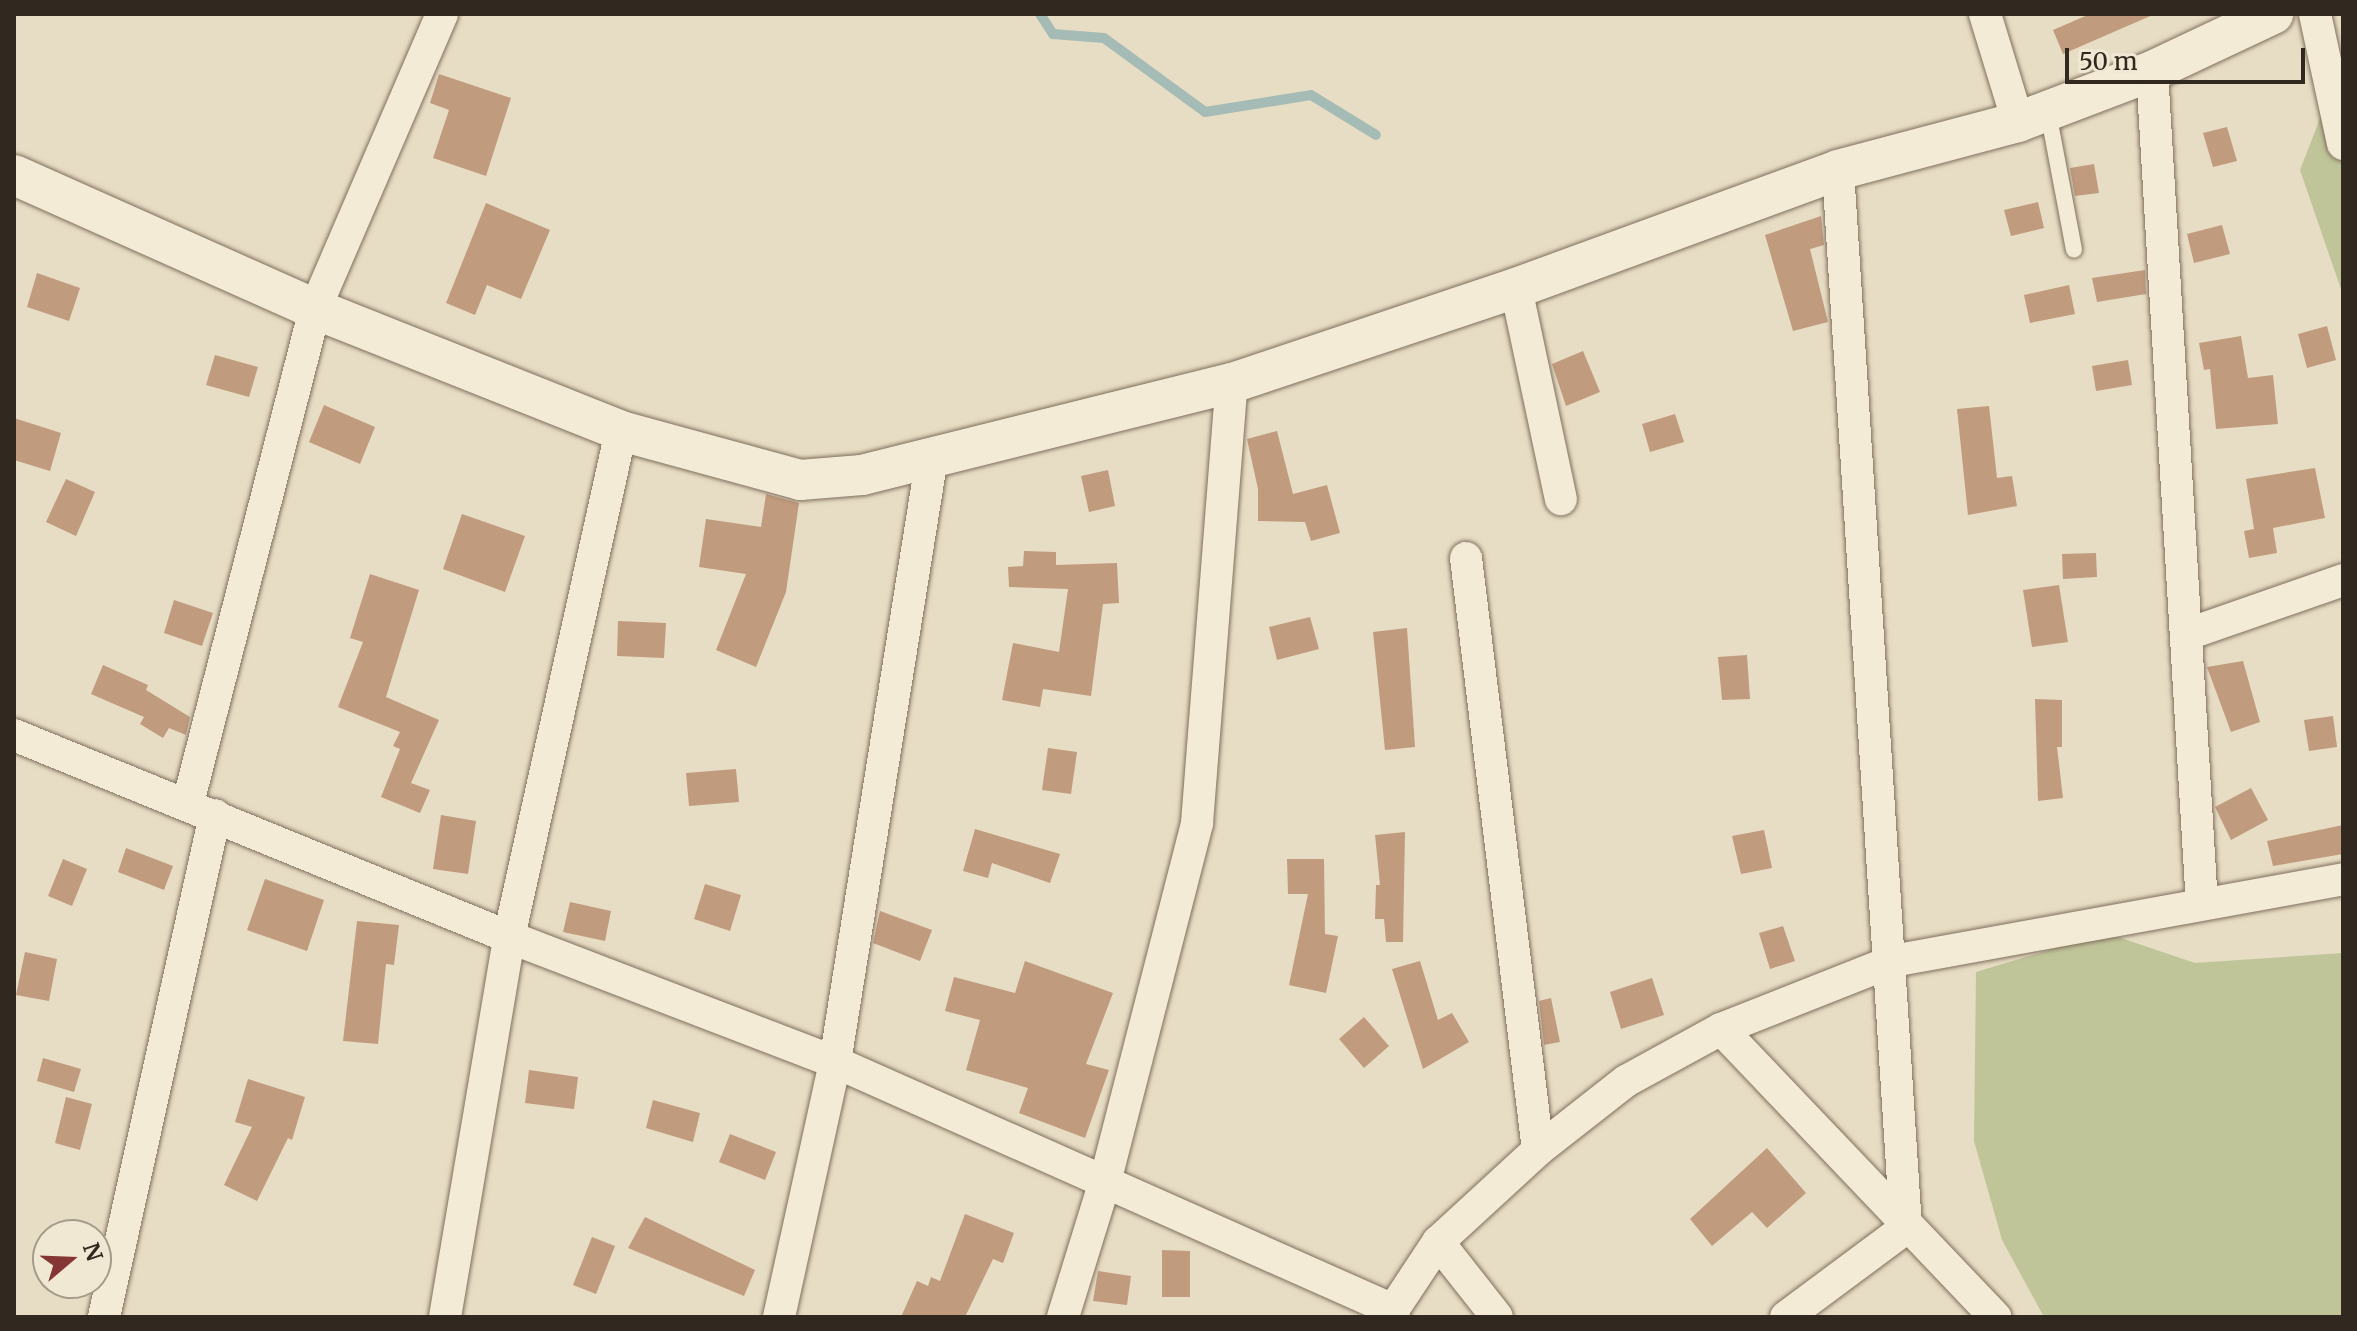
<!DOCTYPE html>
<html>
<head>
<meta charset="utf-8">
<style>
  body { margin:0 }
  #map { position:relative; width:2357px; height:1331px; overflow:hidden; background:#e7ddc4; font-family:Merriweather,serif }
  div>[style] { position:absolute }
  .green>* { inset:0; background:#bfc499 }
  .stream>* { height:10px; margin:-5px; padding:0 5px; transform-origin:5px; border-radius:5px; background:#a5bbb5 }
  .building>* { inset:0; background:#c19b7e }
  .roads { filter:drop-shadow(0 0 2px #806f5d) drop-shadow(0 0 2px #806f5d) }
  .service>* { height:16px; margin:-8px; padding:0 8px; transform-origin:8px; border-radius:8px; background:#f3ebd6 }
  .minor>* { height:32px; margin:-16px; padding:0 16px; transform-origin:16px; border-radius:16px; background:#f3ebd6 }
  .tertiary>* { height:40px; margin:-20px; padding:0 20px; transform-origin:20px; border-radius:20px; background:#f3ebd6 }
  span { translate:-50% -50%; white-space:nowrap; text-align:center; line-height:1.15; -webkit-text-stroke:6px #f0e8d2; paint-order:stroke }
  .frame { position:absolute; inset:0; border:16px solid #31281f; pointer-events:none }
  .north { position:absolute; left:32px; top:1219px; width:80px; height:80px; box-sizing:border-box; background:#f0e8d2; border:2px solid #a49b8a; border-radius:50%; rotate:71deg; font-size:22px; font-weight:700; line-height:32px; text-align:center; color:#31281f }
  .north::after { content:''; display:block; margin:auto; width:28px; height:36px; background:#863535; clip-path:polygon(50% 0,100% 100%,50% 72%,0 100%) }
  .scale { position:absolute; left:2065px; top:48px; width:240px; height:36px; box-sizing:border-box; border:4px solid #31281f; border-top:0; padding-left:10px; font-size:24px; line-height:28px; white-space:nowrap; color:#31281f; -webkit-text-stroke:6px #f0e8d2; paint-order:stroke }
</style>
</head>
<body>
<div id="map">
  <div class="green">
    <div style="clip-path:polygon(2343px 76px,2343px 295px,2300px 170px,2335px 80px)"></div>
    <div style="clip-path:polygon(2106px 933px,2195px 963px,2343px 953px,2343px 1317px,2044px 1317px,2002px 1240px,1974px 1141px,1976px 972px)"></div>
  </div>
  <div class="stream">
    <div style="left:1040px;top:14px;width:24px;rotate:57deg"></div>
    <div style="left:1053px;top:34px;width:51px;rotate:4.5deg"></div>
    <div style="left:1104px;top:38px;width:125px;rotate:36.2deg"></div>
    <div style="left:1205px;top:112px;width:107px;rotate:-9.1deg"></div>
    <div style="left:1311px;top:95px;width:76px;rotate:31.6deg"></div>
  </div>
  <div class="building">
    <div style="clip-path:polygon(2090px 14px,2155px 14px,2063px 54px,2053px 30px)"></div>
    <div style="clip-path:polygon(439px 74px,511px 98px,486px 176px,433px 158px,449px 110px,430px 103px)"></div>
    <div style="clip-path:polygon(2227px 127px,2237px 161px,2213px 167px,2203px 133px)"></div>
    <div style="clip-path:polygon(2094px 164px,2099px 193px,2075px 196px,2070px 168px)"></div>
    <div style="clip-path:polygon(2038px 202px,2044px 228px,2011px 236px,2004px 210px)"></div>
    <div style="clip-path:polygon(486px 203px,550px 230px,521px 299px,487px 285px,475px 315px,446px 303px)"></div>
    <div style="clip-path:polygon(1821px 216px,1824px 245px,1810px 249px,1828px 322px,1793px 331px,1765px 235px)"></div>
    <div style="clip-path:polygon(2222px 225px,2230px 254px,2194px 263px,2187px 234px)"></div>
    <div style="clip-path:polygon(2145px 270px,2146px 294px,2097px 302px,2092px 278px)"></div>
    <div style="clip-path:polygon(37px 273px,80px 288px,69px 321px,27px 307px)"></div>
    <div style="clip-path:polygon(2069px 285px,2075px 314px,2030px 323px,2024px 295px)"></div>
    <div style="clip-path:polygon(2327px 326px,2336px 360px,2307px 368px,2298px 334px)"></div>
    <div style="clip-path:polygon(2241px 336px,2248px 378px,2273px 375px,2278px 424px,2216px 429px,2210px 369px,2204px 370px,2199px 343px)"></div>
    <div style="clip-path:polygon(1583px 351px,1600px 392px,1566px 406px,1552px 364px)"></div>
    <div style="clip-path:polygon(215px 355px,258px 367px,249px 397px,206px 385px)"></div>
    <div style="clip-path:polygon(2128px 360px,2132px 385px,2096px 391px,2092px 366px)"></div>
    <div style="clip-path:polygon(324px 405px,375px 427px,360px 464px,309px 442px)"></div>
    <div style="clip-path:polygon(1989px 406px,1997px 478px,2012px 476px,2017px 506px,1968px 515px,1957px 409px)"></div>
    <div style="clip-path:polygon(1675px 414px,1684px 442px,1650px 452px,1642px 424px)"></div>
    <div style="clip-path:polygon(14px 418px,61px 433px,50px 471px,14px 460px)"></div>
    <div style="clip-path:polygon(1277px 431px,1293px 494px,1327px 485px,1340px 533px,1311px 541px,1305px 522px,1258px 521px,1258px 489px,1247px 439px)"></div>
    <div style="clip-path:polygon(2315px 468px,2325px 518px,2273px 528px,2277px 553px,2249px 558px,2244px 531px,2254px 529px,2246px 479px)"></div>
    <div style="clip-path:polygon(1108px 470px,1115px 506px,1089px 512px,1081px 476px)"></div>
    <div style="clip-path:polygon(66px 479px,95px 492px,76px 536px,46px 522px)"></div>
    <div style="clip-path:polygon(766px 494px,799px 503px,786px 592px,756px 667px,716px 650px,746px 574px,699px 567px,706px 519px,761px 527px)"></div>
    <div style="clip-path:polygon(462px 514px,525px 536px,505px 592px,443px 569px)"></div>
    <div style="clip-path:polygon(1024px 551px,1056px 552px,1056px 565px,1117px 563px,1119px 603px,1103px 604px,1091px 696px,1043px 689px,1040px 707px,1002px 700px,1013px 643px,1059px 652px,1068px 589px,1009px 587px,1008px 567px,1023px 566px)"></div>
    <div style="clip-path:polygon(2096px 553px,2097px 577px,2063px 579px,2062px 554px)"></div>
    <div style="clip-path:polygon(370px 574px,419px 590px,386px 697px,439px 720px,411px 783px,430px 790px,420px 813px,381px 797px,400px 749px,393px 746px,400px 732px,338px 707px,363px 642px,350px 638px)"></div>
    <div style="clip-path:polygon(2059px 585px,2068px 642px,2032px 647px,2023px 590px)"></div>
    <div style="clip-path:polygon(174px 600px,213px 613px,202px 646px,164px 633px)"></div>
    <div style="clip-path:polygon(1310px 617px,1319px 649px,1277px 660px,1269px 627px)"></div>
    <div style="clip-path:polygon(618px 621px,666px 623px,664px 658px,617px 656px)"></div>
    <div style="clip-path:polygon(1407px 628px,1415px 747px,1385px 750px,1373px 632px)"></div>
    <div style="clip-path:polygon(1747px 655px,1750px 699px,1722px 700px,1718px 657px)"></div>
    <div style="clip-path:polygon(2243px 661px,2260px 722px,2231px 732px,2207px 667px)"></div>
    <div style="clip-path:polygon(103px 665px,148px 685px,146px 690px,190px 717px,186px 735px,169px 728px,163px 738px,140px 724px,144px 717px,91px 694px)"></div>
    <div style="clip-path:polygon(2035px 699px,2062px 700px,2062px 747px,2057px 747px,2063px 798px,2038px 801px)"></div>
    <div style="clip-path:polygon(2333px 716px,2337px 747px,2309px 751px,2304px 720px)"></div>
    <div style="clip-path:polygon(1048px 748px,1077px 752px,1071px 794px,1042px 790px)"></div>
    <div style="clip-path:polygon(736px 769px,739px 802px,689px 806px,686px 773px)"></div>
    <div style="clip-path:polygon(2251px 788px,2268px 820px,2231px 840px,2215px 807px)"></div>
    <div style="clip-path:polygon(441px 815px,476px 821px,468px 874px,433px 869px)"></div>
    <div style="clip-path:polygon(2343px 825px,2343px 854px,2273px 866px,2267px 841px)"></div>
    <div style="clip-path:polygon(975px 829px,1060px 854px,1050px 883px,992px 863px,988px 878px,963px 871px)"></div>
    <div style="clip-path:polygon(1764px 830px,1772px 868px,1741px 874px,1732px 836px)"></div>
    <div style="clip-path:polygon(1405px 832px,1403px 942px,1386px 942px,1384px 919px,1375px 919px,1376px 885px,1380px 885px,1375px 835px)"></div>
    <div style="clip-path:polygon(126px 848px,173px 866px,164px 890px,118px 872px)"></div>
    <div style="clip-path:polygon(63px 859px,87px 869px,72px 906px,48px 896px)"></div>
    <div style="clip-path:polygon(1287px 859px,1324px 859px,1325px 934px,1338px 936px,1326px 993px,1289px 985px,1308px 894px,1288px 894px)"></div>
    <div style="clip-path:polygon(265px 879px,324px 900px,307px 951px,247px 930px)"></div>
    <div style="clip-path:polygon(705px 884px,741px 895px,730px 931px,694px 919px)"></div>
    <div style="clip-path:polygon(570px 902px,611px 911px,605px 941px,563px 932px)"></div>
    <div style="clip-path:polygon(880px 911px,932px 930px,920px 961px,873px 943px)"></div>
    <div style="clip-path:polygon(357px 921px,399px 925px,394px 965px,386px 964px,378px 1044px,343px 1041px)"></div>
    <div style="clip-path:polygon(1783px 926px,1795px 961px,1770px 969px,1759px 933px)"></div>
    <div style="clip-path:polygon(25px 952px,57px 959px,49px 1001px,16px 995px)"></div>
    <div style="clip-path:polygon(1025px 961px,1113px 993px,1086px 1064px,1109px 1070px,1085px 1138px,1019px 1113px,1028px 1088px,966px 1070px,980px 1020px,945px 1011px,954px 977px,1015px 993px)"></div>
    <div style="clip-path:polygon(1420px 961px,1438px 1020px,1452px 1013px,1469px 1042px,1423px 1069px,1392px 969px)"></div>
    <div style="clip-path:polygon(1652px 978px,1664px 1015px,1621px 1029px,1610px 992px)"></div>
    <div style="clip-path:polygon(1551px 998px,1560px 1042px,1544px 1045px,1539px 1001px)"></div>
    <div style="clip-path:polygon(1364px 1017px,1389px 1046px,1364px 1068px,1339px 1039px)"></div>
    <div style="clip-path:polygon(43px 1058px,81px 1069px,74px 1092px,37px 1081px)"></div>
    <div style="clip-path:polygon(529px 1070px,578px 1077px,574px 1109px,525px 1103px)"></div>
    <div style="clip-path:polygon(248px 1079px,305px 1097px,292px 1140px,288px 1138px,257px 1201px,224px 1185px,252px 1127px,235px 1122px)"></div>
    <div style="clip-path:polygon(66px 1097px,92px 1104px,80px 1150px,55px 1143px)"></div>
    <div style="clip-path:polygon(653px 1100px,700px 1113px,693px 1142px,646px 1128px)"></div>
    <div style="clip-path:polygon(730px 1134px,776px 1152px,765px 1180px,719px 1162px)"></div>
    <div style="clip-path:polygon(1767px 1148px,1806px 1193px,1767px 1228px,1752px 1212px,1712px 1246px,1690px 1219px)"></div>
    <div style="clip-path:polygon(965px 1214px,1014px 1233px,1003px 1263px,993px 1259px,965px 1317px,901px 1317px,917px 1281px,928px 1286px,931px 1277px,940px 1281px)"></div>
    <div style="clip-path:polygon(645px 1217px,755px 1270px,744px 1296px,628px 1248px)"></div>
    <div style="clip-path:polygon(592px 1237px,615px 1246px,596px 1294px,573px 1285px)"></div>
    <div style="clip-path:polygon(1162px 1250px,1190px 1251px,1190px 1297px,1162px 1297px)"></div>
    <div style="clip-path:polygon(1098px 1271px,1131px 1276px,1127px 1305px,1093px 1301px)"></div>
  </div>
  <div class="roads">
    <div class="service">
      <div style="left:2048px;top:112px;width:140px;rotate:79.3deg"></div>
    </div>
    <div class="minor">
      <div style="left:1985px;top:14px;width:113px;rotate:73deg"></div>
      <div style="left:2315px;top:14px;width:133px;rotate:77.8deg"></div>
      <div style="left:2152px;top:71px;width:835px;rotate:86.57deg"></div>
      <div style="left:1516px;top:288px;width:216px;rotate:78deg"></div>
      <div style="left:1466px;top:558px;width:596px;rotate:83.07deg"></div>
      <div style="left:2188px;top:634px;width:164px;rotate:-19.2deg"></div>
      <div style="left:14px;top:735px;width:535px;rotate:22.2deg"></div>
      <div style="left:509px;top:937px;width:349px;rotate:21deg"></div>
      <div style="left:835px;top:1062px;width:611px;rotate:23.96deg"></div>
      <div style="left:188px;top:803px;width:510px;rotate:-75.58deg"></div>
      <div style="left:315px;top:309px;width:321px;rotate:-66.7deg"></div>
      <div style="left:1721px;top:1029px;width:398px;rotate:46.4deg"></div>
      <div style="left:1438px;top:1242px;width:95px;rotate:51.8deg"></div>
      <div style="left:104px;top:1317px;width:514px;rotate:-77.53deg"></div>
      <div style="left:445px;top:1317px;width:385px;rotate:-80.4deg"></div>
      <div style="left:509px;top:937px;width:518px;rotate:-77.52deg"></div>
      <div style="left:779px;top:1317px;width:261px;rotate:-77.6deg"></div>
      <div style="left:835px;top:1062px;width:613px;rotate:-80.89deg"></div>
      <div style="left:1063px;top:1317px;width:145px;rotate:-72.8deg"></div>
      <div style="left:1106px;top:1178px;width:366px;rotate:-75.6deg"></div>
      <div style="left:1197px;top:823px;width:441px;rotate:-85.5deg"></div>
      <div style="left:1394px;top:1317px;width:7px;rotate:-98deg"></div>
      <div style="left:1393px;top:1310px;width:82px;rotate:-56.5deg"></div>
      <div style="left:1438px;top:1242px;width:136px;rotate:-42.6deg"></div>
      <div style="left:1538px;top:1150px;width:112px;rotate:-38.1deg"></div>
      <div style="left:1626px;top:1081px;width:108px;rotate:-28.7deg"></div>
      <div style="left:1721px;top:1029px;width:185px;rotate:-21.6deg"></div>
      <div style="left:1893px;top:961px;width:457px;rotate:-10.3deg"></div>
      <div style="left:1786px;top:1317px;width:149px;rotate:-36.6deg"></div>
      <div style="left:1906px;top:1228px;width:1060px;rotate:-93.68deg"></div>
    </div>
    <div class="tertiary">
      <div style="left:14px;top:175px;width:329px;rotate:24deg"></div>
      <div style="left:315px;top:309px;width:329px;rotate:21.7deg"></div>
      <div style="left:621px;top:431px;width:186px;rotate:15.3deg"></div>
      <div style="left:800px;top:480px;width:62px;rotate:-4.6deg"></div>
      <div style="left:862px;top:475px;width:381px;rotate:-14deg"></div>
      <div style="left:1232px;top:383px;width:299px;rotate:-18.5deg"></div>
      <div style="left:1516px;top:288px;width:343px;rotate:-20.1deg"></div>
      <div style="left:1838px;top:170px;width:186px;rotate:-14.9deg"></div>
      <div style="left:2018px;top:122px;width:143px;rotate:-20.8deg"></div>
      <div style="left:2152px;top:71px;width:134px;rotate:-25.2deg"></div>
    </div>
  </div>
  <div class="frame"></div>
  <div class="north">N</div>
  <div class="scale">50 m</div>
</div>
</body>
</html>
